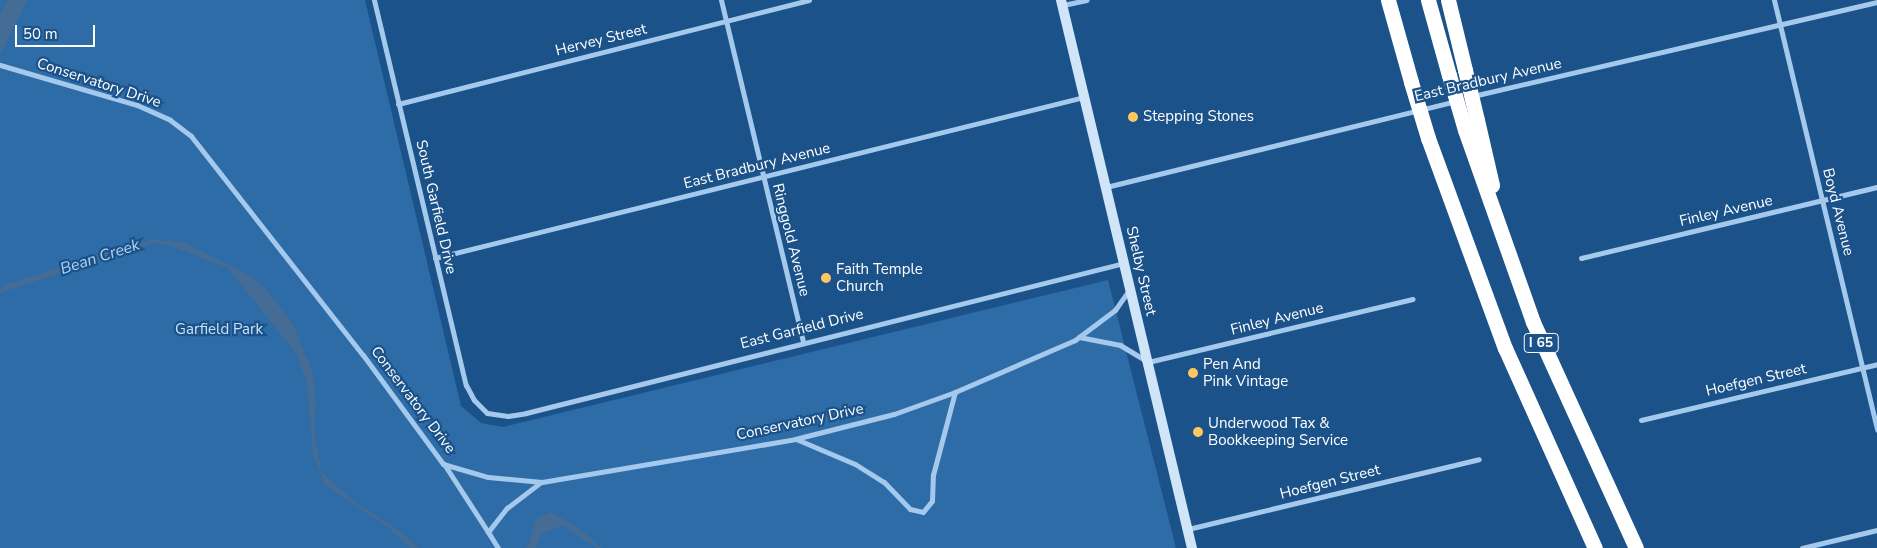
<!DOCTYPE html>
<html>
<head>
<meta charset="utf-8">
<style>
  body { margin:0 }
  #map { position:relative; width:1877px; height:548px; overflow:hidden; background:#1b5289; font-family:"Nunito Sans",sans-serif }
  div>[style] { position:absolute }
  .green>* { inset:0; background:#2e6ca7 }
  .water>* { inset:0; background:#456c95 }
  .stream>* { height:3px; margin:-1.5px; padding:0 1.5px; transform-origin:1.5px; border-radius:1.5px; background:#456c95 }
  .minor>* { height:5px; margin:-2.5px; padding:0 2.5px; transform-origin:2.5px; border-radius:2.5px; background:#a5c9ed }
  .secondary>* { height:10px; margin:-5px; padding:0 5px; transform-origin:5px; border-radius:5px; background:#d1e5f9 }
  .motorway>* { height:15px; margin:-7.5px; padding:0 7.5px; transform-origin:7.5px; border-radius:7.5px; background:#fff }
  .motorway-bridge>* { height:15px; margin:-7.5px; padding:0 7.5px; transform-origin:7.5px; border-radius:7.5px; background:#fff }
  .dots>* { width:14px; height:14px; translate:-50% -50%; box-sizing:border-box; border:2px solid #1b5289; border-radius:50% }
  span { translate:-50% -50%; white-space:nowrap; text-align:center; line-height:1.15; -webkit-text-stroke:4.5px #1b5289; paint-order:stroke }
  .shield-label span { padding:1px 4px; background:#1b5289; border:1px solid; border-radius:4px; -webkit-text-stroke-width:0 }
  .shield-label { font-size:14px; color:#fff; font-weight:700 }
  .street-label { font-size:15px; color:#fff }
  .poi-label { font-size:15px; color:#fff }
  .left { translate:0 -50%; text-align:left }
  .park-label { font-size:15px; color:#cae2f9 }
  .water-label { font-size:16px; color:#b0d3f4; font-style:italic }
  .scale { position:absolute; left:15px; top:25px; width:80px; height:22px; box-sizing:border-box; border:2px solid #fff; border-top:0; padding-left:6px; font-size:15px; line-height:18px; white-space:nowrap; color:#fff; -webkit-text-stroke:4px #1b5289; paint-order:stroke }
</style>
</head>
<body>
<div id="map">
  <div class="green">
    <div style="clip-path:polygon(0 0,365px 0,461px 406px,481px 423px,503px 427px,1108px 280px,1176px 548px,0 548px)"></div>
  </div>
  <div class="water">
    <div style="clip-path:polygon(8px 0,27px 0,0 55px,0 14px)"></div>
    <div style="clip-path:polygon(147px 239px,183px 242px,250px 276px,267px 290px,294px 326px,313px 374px,316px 404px,314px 430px,321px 471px,354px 502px,394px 527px,419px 548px,410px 548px,389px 528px,325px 485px,313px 455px,307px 383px,296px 353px,228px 268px,174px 247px,146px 240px,94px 262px,0 293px,2px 286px)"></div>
    <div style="clip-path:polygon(550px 512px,576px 526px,602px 548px,597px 548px,563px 525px,542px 533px,536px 548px,525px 548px,529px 544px,535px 520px)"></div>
  </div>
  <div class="stream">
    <div style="left:131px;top:247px;width:23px;rotate:-15deg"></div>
  </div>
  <div class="minor">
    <div style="left:374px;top:0;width:396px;rotate:76.6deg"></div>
    <div style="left:466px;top:385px;width:17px;rotate:62deg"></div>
    <div style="left:474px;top:400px;width:18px;rotate:45deg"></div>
    <div style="left:487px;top:413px;width:21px;rotate:8deg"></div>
    <div style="left:508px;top:416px;width:18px;rotate:-9deg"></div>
    <div style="left:526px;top:413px;width:617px;rotate:-14.08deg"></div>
    <div style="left:721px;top:0;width:351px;rotate:76.5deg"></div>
    <div style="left:1774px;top:0;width:442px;rotate:76.5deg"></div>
    <div style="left:1063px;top:5px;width:24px;rotate:-12deg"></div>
    <div style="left:0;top:65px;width:143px;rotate:16.3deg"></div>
    <div style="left:137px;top:105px;width:36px;rotate:24deg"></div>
    <div style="left:170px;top:120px;width:26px;rotate:37deg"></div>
    <div style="left:191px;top:136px;width:278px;rotate:51.9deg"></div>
    <div style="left:363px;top:355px;width:135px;rotate:53.7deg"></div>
    <div style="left:443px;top:464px;width:47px;rotate:16.1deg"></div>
    <div style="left:488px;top:477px;width:54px;rotate:5.3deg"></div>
    <div style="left:542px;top:482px;width:257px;rotate:-9.6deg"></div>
    <div style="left:795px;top:439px;width:102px;rotate:-14.2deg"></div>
    <div style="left:894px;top:414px;width:65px;rotate:-19.8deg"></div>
    <div style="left:955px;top:392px;width:131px;rotate:-23.4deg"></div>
    <div style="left:1075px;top:340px;width:50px;rotate:-36.9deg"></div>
    <div style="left:1115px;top:310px;width:24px;rotate:-55deg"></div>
    <div style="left:1473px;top:96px;width:415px;rotate:-13.1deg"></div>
    <div style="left:398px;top:104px;width:424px;rotate:-14.2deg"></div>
    <div style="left:1106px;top:187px;width:360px;rotate:-13.8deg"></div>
    <div style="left:435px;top:258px;width:669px;rotate:-13.93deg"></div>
    <div style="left:1581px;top:258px;width:304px;rotate:-13.5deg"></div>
    <div style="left:1079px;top:337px;width:42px;rotate:11deg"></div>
    <div style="left:1120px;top:345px;width:33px;rotate:31deg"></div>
    <div style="left:1148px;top:362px;width:272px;rotate:-13.4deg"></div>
    <div style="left:1641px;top:420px;width:243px;rotate:-13.3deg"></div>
    <div style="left:796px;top:439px;width:64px;rotate:23deg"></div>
    <div style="left:855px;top:464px;width:34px;rotate:32deg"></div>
    <div style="left:884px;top:482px;width:37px;rotate:46deg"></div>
    <div style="left:910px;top:509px;width:13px;rotate:13deg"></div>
    <div style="left:923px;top:512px;width:14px;rotate:-51deg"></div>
    <div style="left:932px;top:501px;width:26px;rotate:-88deg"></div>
    <div style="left:933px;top:475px;width:86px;rotate:-75.2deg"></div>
    <div style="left:444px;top:464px;width:81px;rotate:57.1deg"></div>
    <div style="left:1188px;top:529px;width:299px;rotate:-13.5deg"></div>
    <div style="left:498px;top:548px;width:19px;rotate:-122deg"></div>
    <div style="left:488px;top:532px;width:31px;rotate:-52deg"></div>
    <div style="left:507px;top:508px;width:43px;rotate:-37.4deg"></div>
    <div style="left:1802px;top:548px;width:77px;rotate:-13.5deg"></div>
  </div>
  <div class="secondary">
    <div style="left:1061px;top:0;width:563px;rotate:76.56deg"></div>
  </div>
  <div class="motorway">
    <div style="left:1388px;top:0;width:85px;rotate:74.3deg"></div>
    <div style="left:1428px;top:0;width:78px;rotate:74.4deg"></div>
    <div style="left:1448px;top:0;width:72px;rotate:76.3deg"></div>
    <div style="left:1477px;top:120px;width:67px;rotate:77deg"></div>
    <div style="left:1465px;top:130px;width:204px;rotate:70.5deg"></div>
    <div style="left:1533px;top:322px;width:248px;rotate:65.5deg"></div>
    <div style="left:1428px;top:138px;width:224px;rotate:69.9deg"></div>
    <div style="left:1505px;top:348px;width:219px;rotate:65.8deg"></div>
  </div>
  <div class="motorway-bridge">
    <div style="left:1465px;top:70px;width:51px;rotate:76.5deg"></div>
    <div style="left:1449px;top:75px;width:57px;rotate:73.8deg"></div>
    <div style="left:1411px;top:82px;width:59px;rotate:73.1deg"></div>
  </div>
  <div class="dots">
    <div style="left:1133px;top:117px;background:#fec761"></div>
    <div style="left:826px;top:278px;background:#fec761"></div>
    <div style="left:1193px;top:373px;background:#fec761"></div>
    <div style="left:1198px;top:432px;background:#fec761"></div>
  </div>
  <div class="shield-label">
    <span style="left:1541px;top:343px">I 65</span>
  </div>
  <div class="street-label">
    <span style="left:601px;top:40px;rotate:-14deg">Hervey Street</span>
    <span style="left:1488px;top:80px;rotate:-13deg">East Bradbury Avenue</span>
    <span style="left:99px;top:83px;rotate:18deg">Conservatory Drive</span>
    <span style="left:757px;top:166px;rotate:-14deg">East Bradbury Avenue</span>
    <span style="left:436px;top:207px;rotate:77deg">South Garfield Drive</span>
    <span style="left:1726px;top:211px;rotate:-13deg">Finley Avenue</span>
    <span style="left:1838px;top:212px;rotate:76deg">Boyd Avenue</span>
    <span style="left:791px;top:240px;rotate:76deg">Ringgold Avenue</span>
    <span style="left:1141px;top:271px;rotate:77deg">Shelby Street</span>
    <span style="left:1277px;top:319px;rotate:-14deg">Finley Avenue</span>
    <span style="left:802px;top:329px;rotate:-14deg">East Garfield Drive</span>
    <span style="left:1756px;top:380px;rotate:-13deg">Hoefgen Street</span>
    <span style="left:413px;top:400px;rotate:53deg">Conservatory Drive</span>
    <span style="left:800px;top:422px;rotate:-12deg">Conservatory Drive</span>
    <span style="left:1330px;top:482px;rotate:-14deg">Hoefgen Street</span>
  </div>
  <div class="poi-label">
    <span class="left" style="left:1143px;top:117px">Stepping Stones</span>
    <span class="left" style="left:836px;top:278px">Faith Temple<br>Church</span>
    <span class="left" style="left:1203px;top:373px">Pen And<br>Pink Vintage</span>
    <span class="left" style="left:1208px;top:432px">Underwood Tax &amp;<br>Bookkeeping Service</span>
  </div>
  <div class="park-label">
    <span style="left:219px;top:330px">Garfield Park</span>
  </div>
  <div class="water-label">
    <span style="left:100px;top:257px;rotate:-18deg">Bean Creek</span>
  </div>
  <div class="scale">50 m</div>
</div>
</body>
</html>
